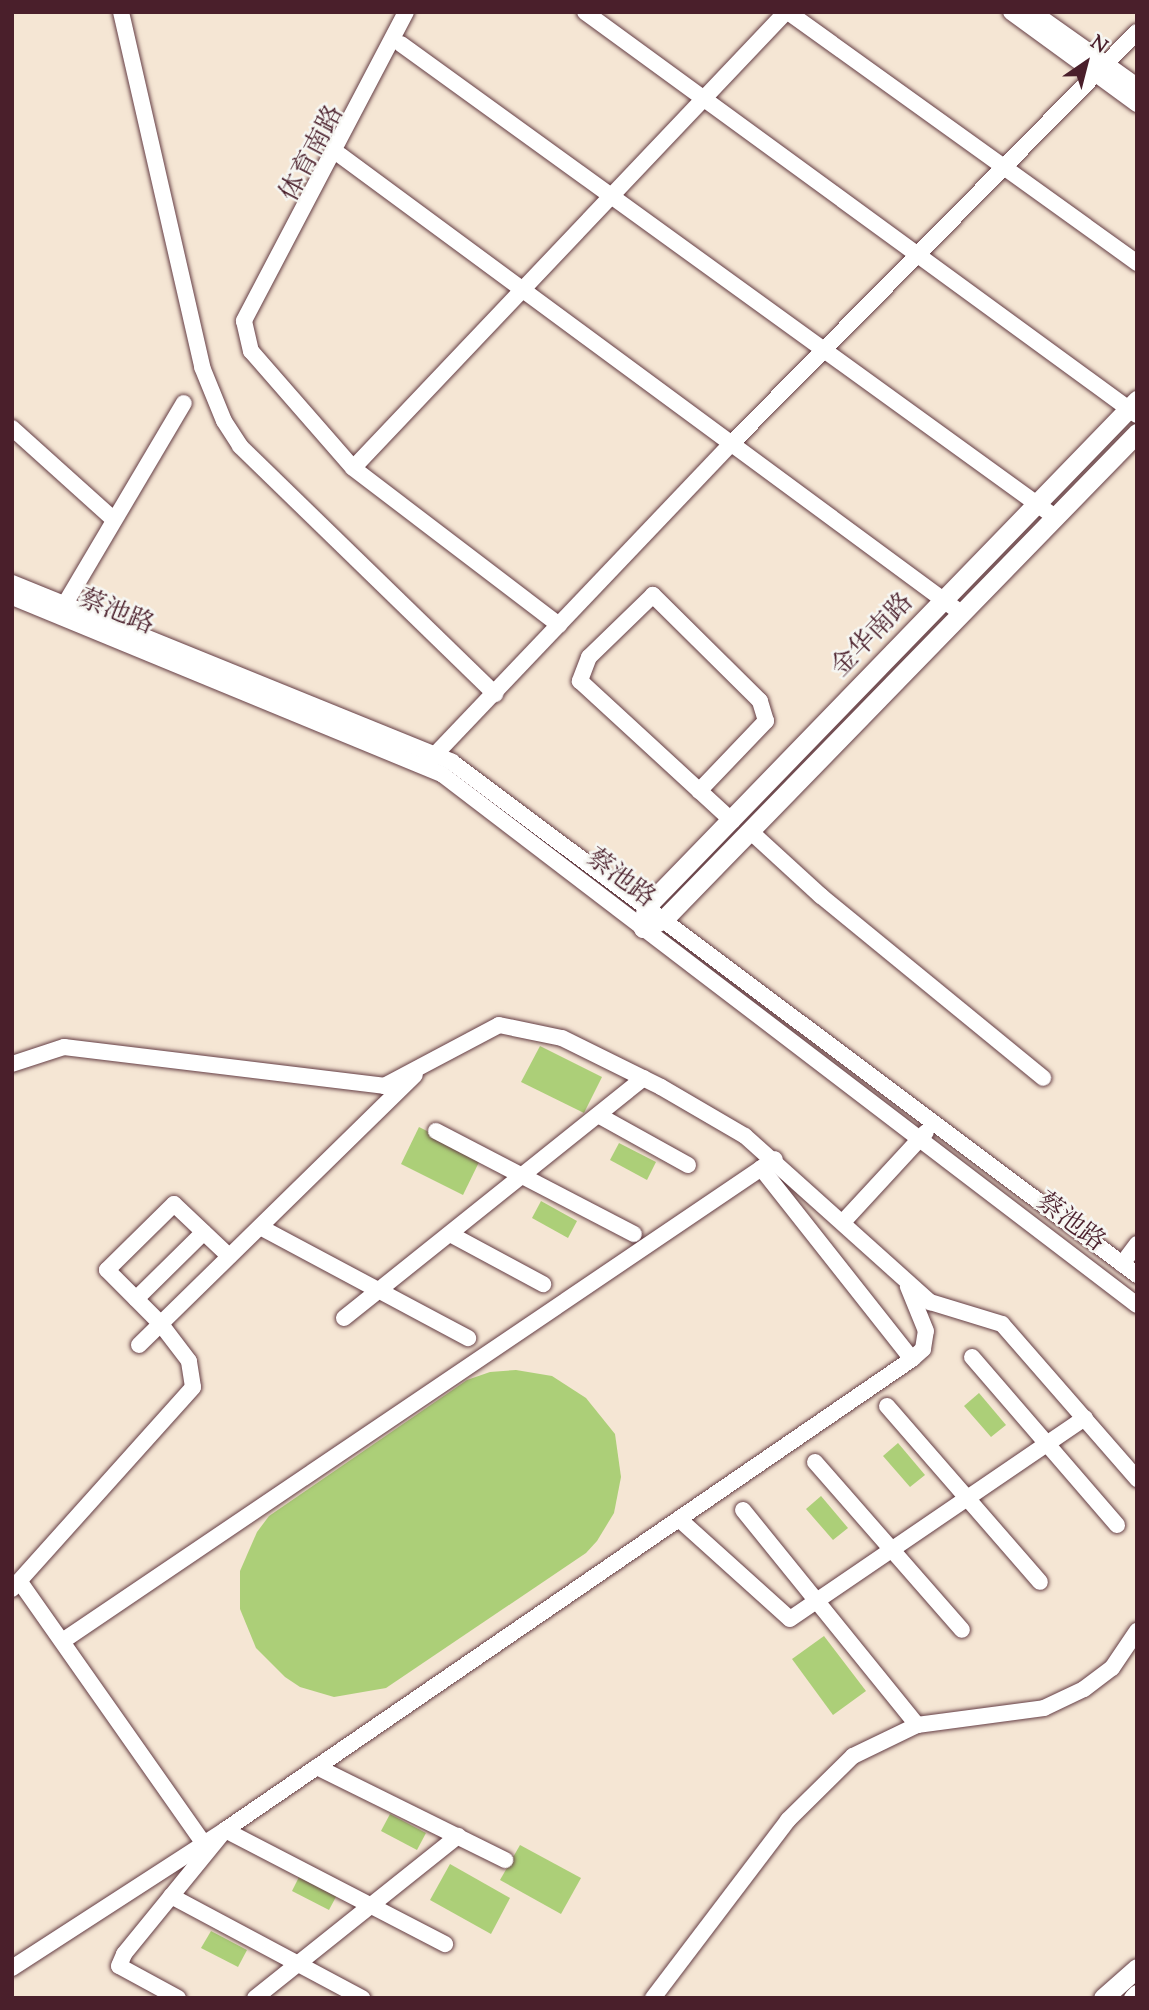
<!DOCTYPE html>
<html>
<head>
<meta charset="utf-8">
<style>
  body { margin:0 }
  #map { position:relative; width:1149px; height:2010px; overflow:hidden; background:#f5e6d4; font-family:"Sorts Mill Goudy","Noto Serif SC",serif }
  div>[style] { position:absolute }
  .green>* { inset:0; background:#accf78 }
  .roads { filter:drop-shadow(0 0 2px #643d44) drop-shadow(0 0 2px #643d44) }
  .minor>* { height:16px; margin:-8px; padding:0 8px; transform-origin:8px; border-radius:8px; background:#fff }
  .major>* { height:19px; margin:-9.5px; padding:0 9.5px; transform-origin:9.5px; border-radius:9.5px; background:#fff }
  span { translate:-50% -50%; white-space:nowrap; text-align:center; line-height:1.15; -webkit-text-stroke:5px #f6f6f2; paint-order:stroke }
  .street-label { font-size:26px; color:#4a1f2b }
  .frame { position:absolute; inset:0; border:14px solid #4a1f2b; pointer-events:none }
  .north { position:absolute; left:1051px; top:28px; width:70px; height:70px; -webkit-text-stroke:5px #f6f6f2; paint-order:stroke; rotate:35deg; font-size:19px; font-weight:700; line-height:28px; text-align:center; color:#4a1f2b }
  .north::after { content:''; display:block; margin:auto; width:24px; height:32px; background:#4a1f2b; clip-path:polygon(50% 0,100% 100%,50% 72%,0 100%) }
</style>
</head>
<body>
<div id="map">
  <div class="green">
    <div style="clip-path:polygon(540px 1046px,602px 1077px,584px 1113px,521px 1082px)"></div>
    <div style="clip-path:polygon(419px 1127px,481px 1158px,463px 1195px,401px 1164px)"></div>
    <div style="clip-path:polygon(619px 1143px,656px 1162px,647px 1180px,610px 1160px)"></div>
    <div style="clip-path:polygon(541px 1201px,577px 1221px,568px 1238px,532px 1218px)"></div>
    <div style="clip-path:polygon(516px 1370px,552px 1376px,586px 1398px,615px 1434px,621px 1477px,614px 1513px,597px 1541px,586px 1553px,386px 1688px,334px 1697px,300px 1687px,285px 1677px,256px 1648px,240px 1609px,240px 1571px,257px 1532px,269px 1516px,467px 1380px,490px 1372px)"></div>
    <div style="clip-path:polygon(979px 1393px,1006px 1425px,991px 1437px,964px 1406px)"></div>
    <div style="clip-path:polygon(898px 1443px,925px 1475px,910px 1487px,883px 1456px)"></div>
    <div style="clip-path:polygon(821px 1496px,848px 1528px,833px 1540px,806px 1509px)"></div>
    <div style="clip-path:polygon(824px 1636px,866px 1691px,833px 1715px,792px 1659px)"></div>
    <div style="clip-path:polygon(390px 1814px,426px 1833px,417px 1850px,381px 1831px)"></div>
    <div style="clip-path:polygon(520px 1845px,581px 1878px,561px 1914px,500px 1880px)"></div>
    <div style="clip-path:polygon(450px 1864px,510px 1898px,491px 1934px,430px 1900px)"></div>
    <div style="clip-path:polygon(301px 1873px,338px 1893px,329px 1910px,292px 1891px)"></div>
    <div style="clip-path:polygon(211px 1931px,247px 1950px,238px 1967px,201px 1948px)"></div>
  </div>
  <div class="roads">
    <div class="minor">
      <div style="left:121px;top:12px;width:364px;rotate:77.1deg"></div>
      <div style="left:202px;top:367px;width:58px;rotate:67.8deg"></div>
      <div style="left:224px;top:421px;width:30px;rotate:57deg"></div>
      <div style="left:240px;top:446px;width:356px;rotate:44.2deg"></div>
      <div style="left:406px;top:12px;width:349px;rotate:117.7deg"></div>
      <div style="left:244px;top:321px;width:31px;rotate:77deg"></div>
      <div style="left:251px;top:351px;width:155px;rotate:48.9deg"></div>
      <div style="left:353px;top:468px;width:259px;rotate:37.3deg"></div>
      <div style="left:585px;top:12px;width:683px;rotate:36.13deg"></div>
      <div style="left:788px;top:12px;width:430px;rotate:35.7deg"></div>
      <div style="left:1011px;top:12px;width:156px;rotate:36.1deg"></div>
      <div style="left:1033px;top:12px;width:128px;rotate:35.4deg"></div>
      <div style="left:401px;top:44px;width:807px;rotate:35.88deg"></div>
      <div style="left:340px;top:155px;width:772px;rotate:36.41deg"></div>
      <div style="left:12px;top:428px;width:137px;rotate:42deg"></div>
      <div style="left:358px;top:463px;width:622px;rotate:-46.5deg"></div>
      <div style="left:12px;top:583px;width:475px;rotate:22.1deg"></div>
      <div style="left:452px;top:762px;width:856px;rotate:36.83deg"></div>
      <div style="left:12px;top:597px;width:466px;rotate:22.4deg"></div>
      <div style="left:443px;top:775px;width:873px;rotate:37.37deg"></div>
      <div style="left:59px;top:614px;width:245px;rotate:-59.4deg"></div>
      <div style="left:429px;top:761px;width:439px;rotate:-46.4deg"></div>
      <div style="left:732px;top:443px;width:577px;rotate:-45.42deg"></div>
      <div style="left:699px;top:791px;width:97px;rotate:-46.3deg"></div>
      <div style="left:766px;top:721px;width:21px;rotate:-107deg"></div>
      <div style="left:760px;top:701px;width:151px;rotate:-135.3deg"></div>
      <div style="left:653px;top:595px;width:89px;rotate:135.9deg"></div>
      <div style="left:589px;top:657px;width:26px;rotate:111deg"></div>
      <div style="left:580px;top:681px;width:207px;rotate:42.6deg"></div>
      <div style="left:750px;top:831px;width:96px;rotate:42.5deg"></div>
      <div style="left:821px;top:896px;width:287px;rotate:39.3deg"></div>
      <div style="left:12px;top:1064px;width:55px;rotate:-18.1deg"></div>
      <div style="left:64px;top:1047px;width:322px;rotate:6.9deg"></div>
      <div style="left:384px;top:1086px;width:130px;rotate:-27.9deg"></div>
      <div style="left:499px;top:1025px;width:64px;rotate:11.7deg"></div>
      <div style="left:562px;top:1038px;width:110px;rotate:26.3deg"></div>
      <div style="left:661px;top:1087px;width:97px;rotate:30.3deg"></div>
      <div style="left:745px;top:1136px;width:249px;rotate:41.9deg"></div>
      <div style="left:930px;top:1302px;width:75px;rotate:17deg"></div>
      <div style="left:1002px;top:1324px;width:206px;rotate:48.9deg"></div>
      <div style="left:598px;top:1115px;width:103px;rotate:29.1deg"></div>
      <div style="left:436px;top:1131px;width:223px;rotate:27.5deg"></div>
      <div style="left:761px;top:1168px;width:243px;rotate:51.7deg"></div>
      <div style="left:843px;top:1222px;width:122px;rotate:-47.3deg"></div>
      <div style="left:260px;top:1227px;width:236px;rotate:28.1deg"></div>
      <div style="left:450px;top:1234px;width:106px;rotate:28.3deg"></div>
      <div style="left:1122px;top:1264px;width:25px;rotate:-53deg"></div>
      <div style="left:136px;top:1299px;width:95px;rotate:-44.6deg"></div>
      <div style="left:344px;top:1318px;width:384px;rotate:-38.7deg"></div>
      <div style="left:139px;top:1345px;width:386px;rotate:-44.4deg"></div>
      <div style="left:972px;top:1357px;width:222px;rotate:49.2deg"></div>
      <div style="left:887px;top:1406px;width:233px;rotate:49deg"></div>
      <div style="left:815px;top:1462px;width:223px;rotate:48.8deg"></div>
      <div style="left:743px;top:1510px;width:277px;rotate:51deg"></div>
      <div style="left:679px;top:1519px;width:149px;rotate:42deg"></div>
      <div style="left:790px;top:1619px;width:357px;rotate:-34.3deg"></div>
      <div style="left:20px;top:1582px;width:320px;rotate:54.9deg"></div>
      <div style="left:12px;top:1589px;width:271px;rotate:-48.1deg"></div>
      <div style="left:193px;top:1387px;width:26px;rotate:-99deg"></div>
      <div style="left:189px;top:1361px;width:48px;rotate:-127.3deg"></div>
      <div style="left:160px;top:1323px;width:75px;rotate:-135deg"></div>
      <div style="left:107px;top:1270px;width:94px;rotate:-44.6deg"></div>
      <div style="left:174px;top:1204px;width:76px;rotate:43.4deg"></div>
      <div style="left:64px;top:1640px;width:858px;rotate:-34.08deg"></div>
      <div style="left:317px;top:1767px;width:210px;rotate:26.3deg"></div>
      <div style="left:171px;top:1896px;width:217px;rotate:28.1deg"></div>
      <div style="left:12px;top:1968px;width:254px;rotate:-32.9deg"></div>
      <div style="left:225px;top:1830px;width:833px;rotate:-34.43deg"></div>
      <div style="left:912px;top:1359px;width:15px;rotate:-42deg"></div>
      <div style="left:923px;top:1349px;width:18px;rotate:-81deg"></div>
      <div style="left:926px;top:1331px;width:48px;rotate:-112.2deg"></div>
      <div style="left:178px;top:1998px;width:67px;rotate:-151.5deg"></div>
      <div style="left:119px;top:1966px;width:13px;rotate:-67deg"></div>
      <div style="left:124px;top:1954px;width:160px;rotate:-50.8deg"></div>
      <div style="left:225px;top:1830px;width:248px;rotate:27.4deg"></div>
      <div style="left:255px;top:1998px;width:260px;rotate:-38.6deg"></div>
      <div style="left:653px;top:1998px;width:223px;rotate:-52.8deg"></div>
      <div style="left:788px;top:1820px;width:91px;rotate:-44.6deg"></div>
      <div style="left:853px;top:1756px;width:71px;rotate:-25.8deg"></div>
      <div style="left:917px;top:1725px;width:128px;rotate:-7.6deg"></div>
      <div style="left:1044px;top:1708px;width:44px;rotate:-25.4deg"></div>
      <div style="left:1084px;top:1689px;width:35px;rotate:-37deg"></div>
      <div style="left:1112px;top:1668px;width:45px;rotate:-56deg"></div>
    </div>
    <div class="major">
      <div style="left:643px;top:928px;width:21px;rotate:-82deg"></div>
      <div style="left:646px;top:907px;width:706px;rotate:-45.92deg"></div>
      <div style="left:643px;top:928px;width:22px;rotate:-22deg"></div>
      <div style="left:663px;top:920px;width:680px;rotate:-45.78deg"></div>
      <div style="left:1103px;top:1998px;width:45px;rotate:-41.4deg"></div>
      <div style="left:1133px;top:1998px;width:6px;rotate:-45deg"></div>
    </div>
  </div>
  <div class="street-label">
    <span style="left:313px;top:154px;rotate:-62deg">体育南路</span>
    <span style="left:116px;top:613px;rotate:22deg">蔡池路</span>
    <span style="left:873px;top:636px;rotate:-46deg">金华南路</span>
    <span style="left:620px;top:879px;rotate:37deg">蔡池路</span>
    <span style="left:1070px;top:1223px;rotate:37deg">蔡池路</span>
  </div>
  <div class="frame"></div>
  <div class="north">N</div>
</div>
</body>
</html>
